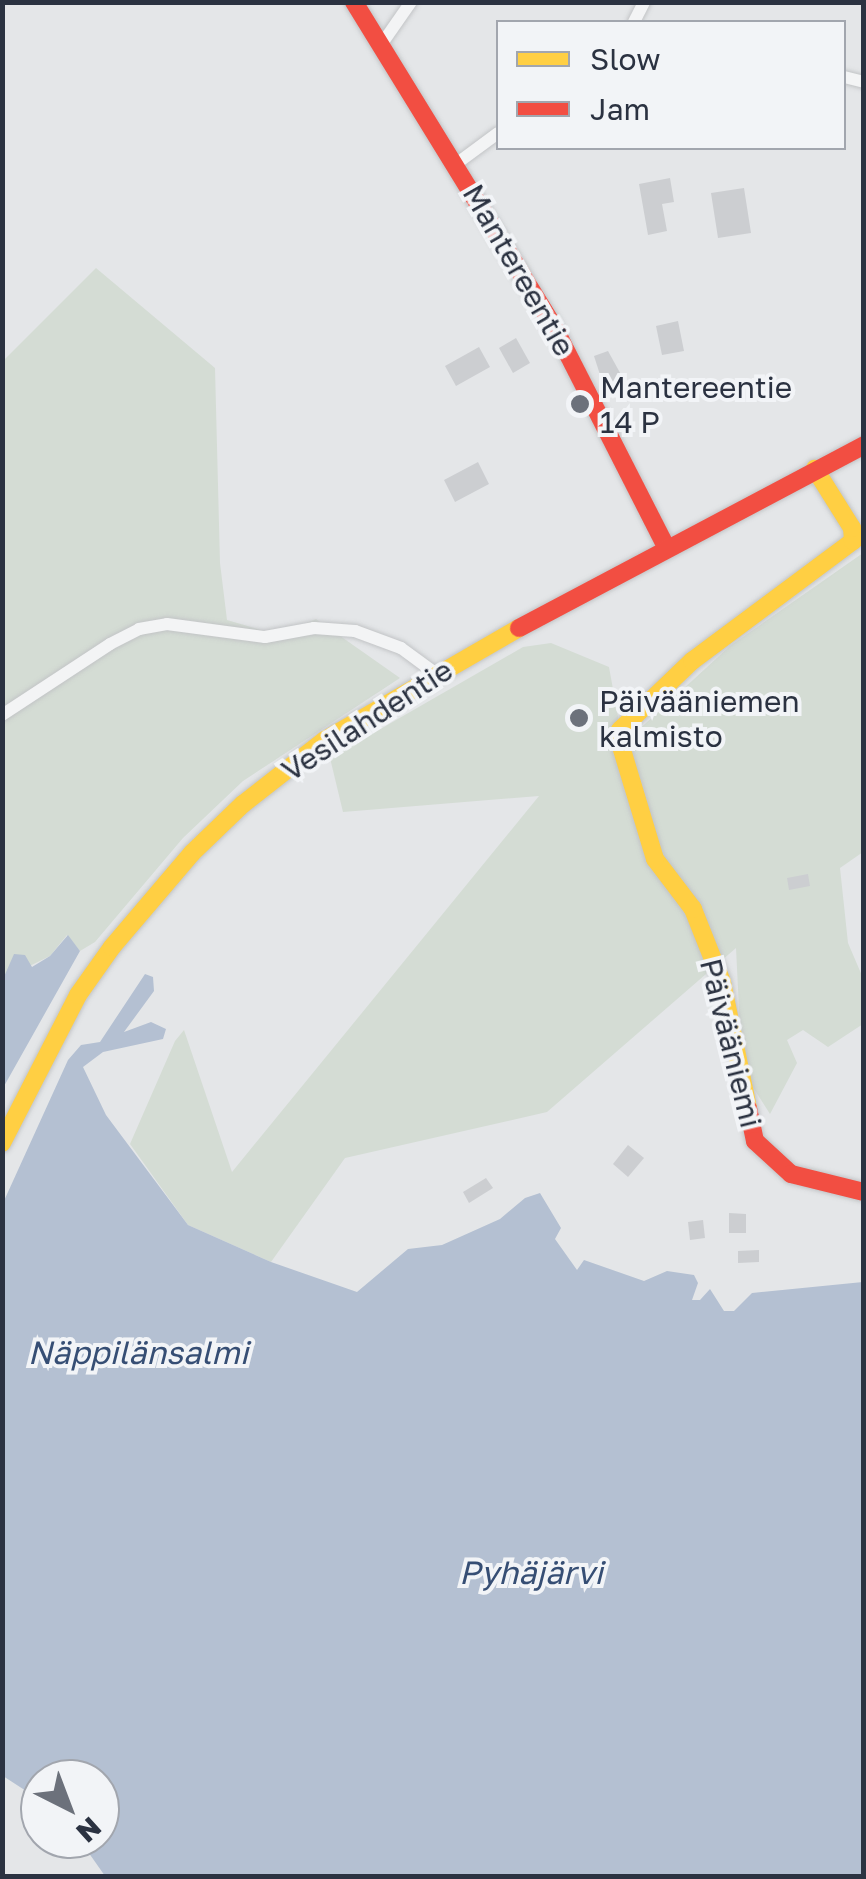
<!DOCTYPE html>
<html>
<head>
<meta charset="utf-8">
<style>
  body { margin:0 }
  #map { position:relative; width:866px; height:1879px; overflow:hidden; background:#e4e6e8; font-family:"Golos Text",sans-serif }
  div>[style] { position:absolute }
  .green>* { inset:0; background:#d4dcd4 }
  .water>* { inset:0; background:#b4c0d2 }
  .building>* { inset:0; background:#ccced1 }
  .roads { filter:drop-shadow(0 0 2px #c2c4c6) drop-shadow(0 0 2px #c2c4c6) }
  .street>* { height:12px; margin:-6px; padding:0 6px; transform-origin:6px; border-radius:6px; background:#f3f4f5 }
  .slow>* { height:18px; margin:-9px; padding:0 9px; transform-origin:9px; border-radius:9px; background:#ffcf43 }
  .jam>* { height:18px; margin:-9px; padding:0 9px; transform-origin:9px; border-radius:9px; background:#f24e42 }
  .dots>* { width:28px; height:28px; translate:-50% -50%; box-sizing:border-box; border:5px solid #f2f4f7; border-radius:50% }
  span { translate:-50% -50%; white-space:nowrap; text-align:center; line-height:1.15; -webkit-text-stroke:8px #f2f4f7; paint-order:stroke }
  .street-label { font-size:30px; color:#2b3241 }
  .poi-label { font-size:30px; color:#2b3241 }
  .left { translate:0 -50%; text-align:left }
  .water-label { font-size:32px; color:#364e74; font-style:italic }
  .frame { position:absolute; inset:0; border:5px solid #2b3241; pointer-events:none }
  .legend { position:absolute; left:496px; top:20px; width:350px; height:130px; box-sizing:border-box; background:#f2f4f7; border:2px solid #a2a6ae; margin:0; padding:12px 18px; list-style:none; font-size:30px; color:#2b3241 }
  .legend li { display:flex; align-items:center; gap:20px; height:50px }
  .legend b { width:50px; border:2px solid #a2a6ae }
  .north { position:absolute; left:20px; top:1759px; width:100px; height:100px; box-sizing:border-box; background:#f2f4f7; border:2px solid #a2a6ae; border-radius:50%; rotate:138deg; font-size:28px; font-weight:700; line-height:40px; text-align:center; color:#2b3241 }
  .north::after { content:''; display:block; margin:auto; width:35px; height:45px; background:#6c717b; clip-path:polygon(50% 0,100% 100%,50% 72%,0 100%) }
</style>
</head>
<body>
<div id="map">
  <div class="green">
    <div style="clip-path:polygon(96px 268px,215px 368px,220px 563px,227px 620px,278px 635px,316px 619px,400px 678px,243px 781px,183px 838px,95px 942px,80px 951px,67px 935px,50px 956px,3px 979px,3px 361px)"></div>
    <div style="clip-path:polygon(863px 553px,863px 852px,840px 868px,848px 943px,863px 978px,863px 1024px,828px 1047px,803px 1030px,787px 1040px,797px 1063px,770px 1114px,742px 1070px,736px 948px,547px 1112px,345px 1158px,271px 1262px,188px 1225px,130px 1144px,175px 1041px,184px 1030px,232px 1172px,539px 796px,343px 812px,330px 758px,523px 647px,551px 643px,609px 667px,623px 744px,730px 646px)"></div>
  </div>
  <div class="water">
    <div style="clip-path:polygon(68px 935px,80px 951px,3px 1088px,3px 979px,14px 954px,25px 955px,32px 967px,50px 956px)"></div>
    <div style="clip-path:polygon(145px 974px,153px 977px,154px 991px,124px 1032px,151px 1022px,166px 1029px,163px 1039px,103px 1052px,83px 1067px,106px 1115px,188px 1225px,271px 1262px,357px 1292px,408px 1249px,442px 1245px,500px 1219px,525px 1198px,540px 1193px,561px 1228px,555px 1239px,577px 1270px,584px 1260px,644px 1281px,667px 1271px,694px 1275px,698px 1283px,692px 1300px,700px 1300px,710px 1289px,724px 1311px,734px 1311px,752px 1293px,863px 1282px,863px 1876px,105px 1876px,79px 1839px,100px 1839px,100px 1779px,40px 1779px,40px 1800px,3px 1776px,3px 1203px,68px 1060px,81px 1045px,100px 1042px)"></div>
  </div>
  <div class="building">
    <div style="clip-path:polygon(670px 178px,674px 202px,662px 204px,667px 231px,648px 235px,639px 184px)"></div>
    <div style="clip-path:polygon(744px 188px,751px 233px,718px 238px,711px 193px)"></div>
    <div style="clip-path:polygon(678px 321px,684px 351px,662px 355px,656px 326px)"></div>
    <div style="clip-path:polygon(516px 338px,530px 363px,513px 373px,499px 348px)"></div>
    <div style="clip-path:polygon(479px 347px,490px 367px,456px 386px,445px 366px)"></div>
    <div style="clip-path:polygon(608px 351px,624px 380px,604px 387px,594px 356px)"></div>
    <div style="clip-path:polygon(478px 462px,489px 484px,455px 502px,444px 480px)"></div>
    <div style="clip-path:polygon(808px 874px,810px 886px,789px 890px,787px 878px)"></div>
    <div style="clip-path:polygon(628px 1145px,644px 1158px,628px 1177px,613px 1164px)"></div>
    <div style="clip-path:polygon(486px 1178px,493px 1188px,469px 1203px,463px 1192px)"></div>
    <div style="clip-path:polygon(729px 1213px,746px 1214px,746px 1233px,729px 1233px)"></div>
    <div style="clip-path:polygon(703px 1220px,705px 1238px,690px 1240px,688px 1222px)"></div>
    <div style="clip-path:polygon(759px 1250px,759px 1262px,738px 1263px,738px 1251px)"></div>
  </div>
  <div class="roads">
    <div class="street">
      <div style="left:634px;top:22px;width:22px;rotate:-63deg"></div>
      <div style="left:381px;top:45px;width:52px;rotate:-55.1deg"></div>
      <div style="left:844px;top:77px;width:21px;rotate:14deg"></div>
      <div style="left:456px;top:164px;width:52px;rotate:-36.4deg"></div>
      <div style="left:2px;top:715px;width:129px;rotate:-33.3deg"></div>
      <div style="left:110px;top:644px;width:33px;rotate:-27deg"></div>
      <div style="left:139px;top:629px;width:28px;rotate:-10deg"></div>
      <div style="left:167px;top:624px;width:99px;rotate:7.6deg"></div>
      <div style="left:265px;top:637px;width:50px;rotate:-10.4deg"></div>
      <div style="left:314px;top:628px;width:41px;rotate:4.2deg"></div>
      <div style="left:355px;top:631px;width:49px;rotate:20.3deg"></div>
      <div style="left:401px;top:648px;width:42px;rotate:36.3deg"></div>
    </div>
    <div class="slow">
      <div style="left:748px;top:1108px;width:129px;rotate:-101.7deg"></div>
      <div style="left:722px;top:982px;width:79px;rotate:-111.7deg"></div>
      <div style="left:693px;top:909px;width:63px;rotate:-127.2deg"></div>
      <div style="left:655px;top:859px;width:124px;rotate:-106.8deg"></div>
      <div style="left:619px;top:740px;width:10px;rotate:-84deg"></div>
      <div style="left:620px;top:730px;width:100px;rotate:-43.8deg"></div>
      <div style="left:692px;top:661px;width:201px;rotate:-36.7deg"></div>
      <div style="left:853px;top:541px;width:13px;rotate:-94deg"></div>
      <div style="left:852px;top:528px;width:70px;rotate:-122.1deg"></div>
      <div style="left:2px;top:1143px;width:166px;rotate:-62.8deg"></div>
      <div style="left:78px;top:995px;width:59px;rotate:-54.7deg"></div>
      <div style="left:112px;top:947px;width:123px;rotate:-49.6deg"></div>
      <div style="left:192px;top:853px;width:71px;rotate:-43.9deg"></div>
      <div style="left:243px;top:804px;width:104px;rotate:-38deg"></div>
      <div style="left:325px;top:740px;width:224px;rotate:-30deg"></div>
    </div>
    <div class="jam">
      <div style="left:354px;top:2px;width:379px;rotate:58.4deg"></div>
      <div style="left:553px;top:325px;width:249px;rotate:63deg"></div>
      <div style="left:519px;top:628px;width:391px;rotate:-27.9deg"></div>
      <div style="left:748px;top:1108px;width:34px;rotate:78deg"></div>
      <div style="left:755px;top:1141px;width:49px;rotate:42.5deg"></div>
      <div style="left:791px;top:1174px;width:75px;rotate:13.9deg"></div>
    </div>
  </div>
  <div class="dots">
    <div style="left:580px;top:404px;background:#6c717b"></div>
    <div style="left:579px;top:718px;background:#6c717b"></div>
  </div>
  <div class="street-label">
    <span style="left:519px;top:270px;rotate:60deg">Mantereentie</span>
    <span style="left:367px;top:720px;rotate:-33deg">Vesilahdentie</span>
    <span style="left:731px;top:1043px;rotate:76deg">Päivääniemi</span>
  </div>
  <div class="poi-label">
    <span class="left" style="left:600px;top:404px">Mantereentie<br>14 P</span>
    <span class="left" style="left:599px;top:718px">Päivääniemen<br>kalmisto</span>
  </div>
  <div class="water-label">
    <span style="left:138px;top:1352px">Näppilänsalmi</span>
    <span style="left:531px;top:1572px">Pyhäjärvi</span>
  </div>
  <div class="frame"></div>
  <ul class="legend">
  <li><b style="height:12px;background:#ffcf43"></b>Slow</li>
  <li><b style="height:12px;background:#f24e42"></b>Jam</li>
  </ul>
  <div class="north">N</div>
</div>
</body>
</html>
